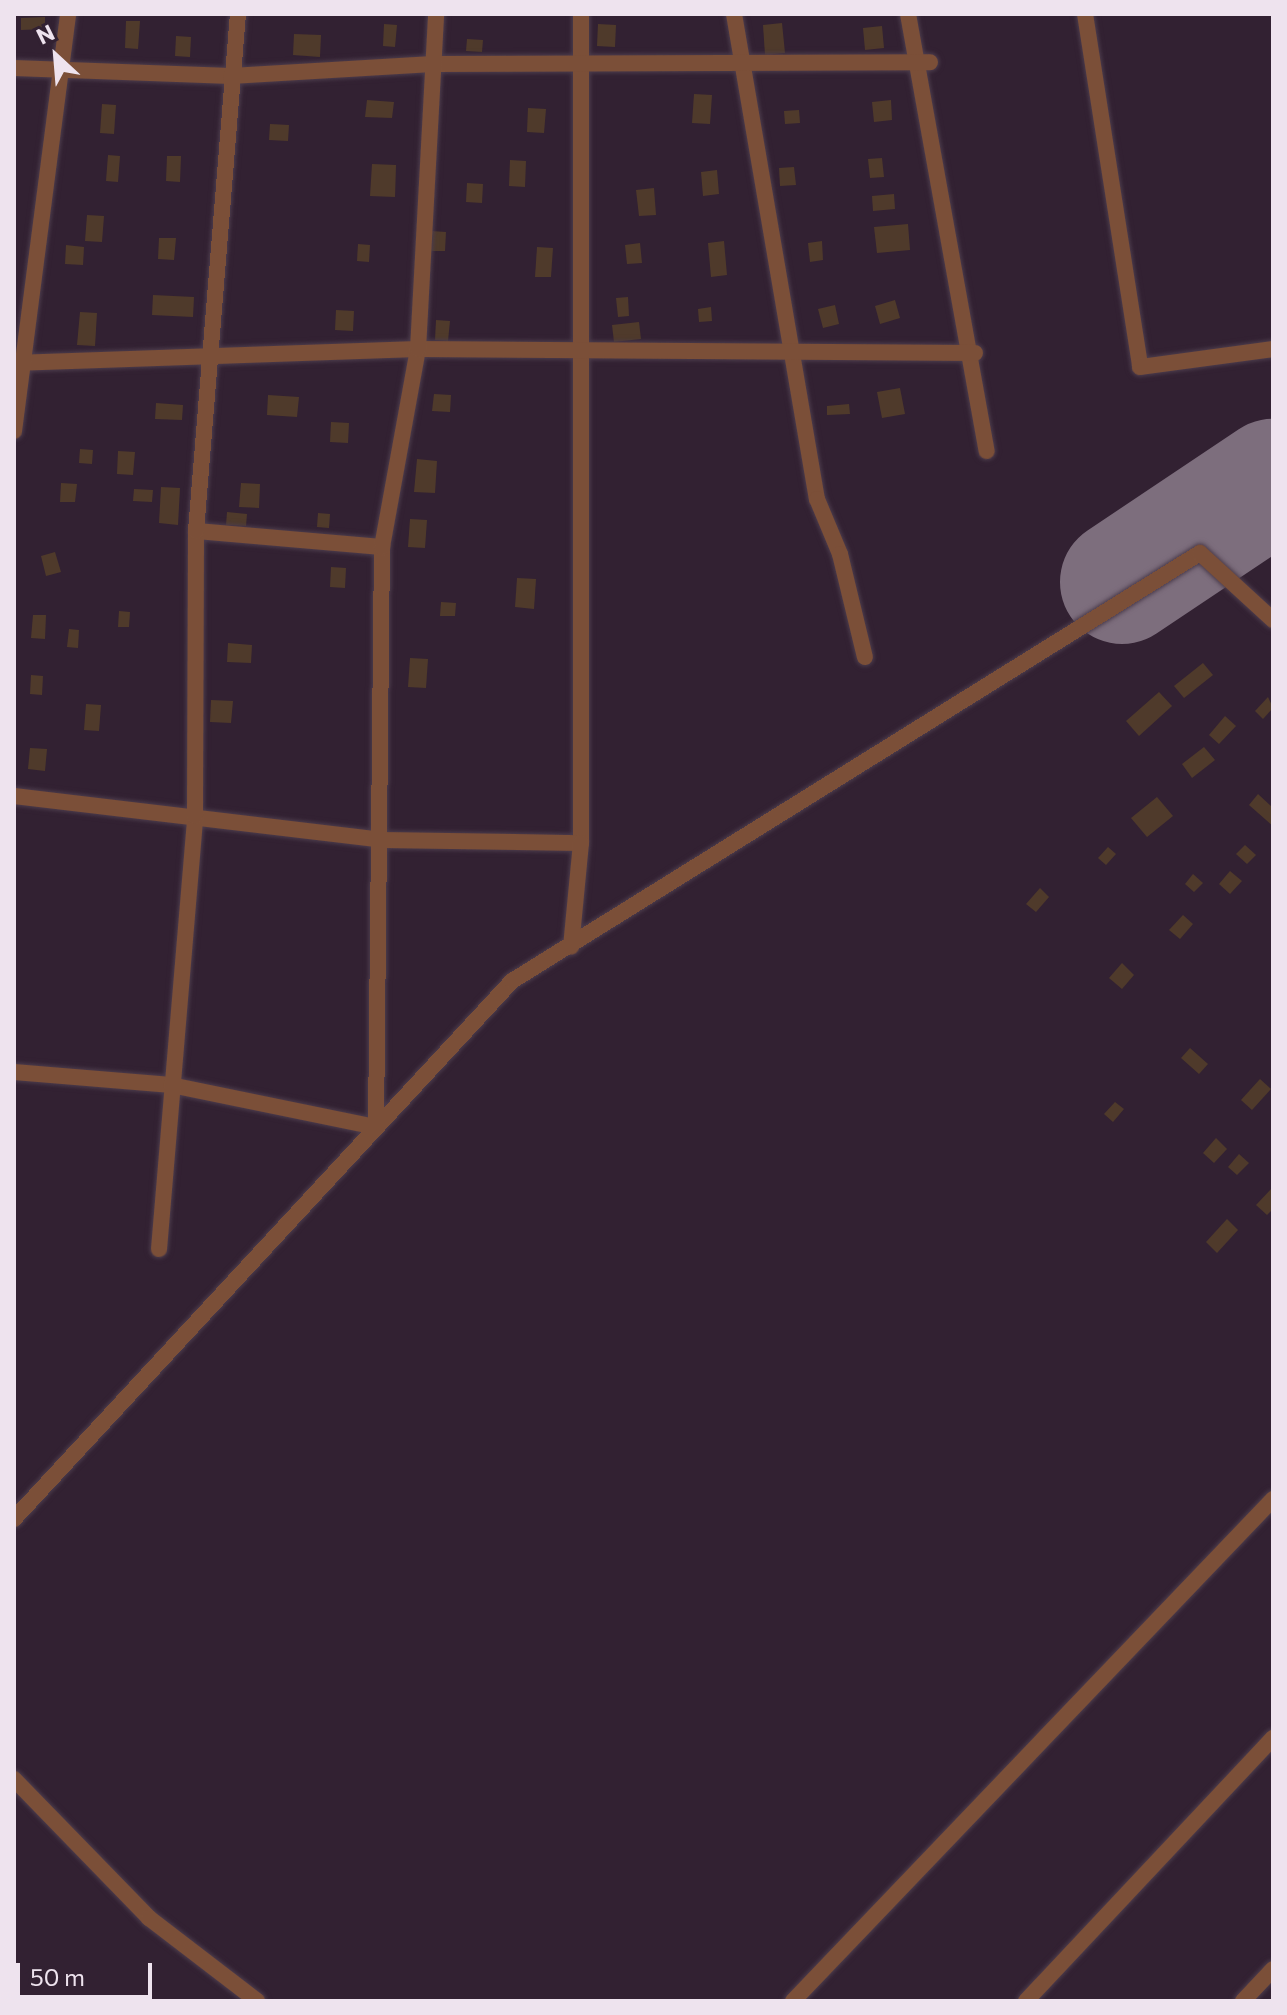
<!DOCTYPE html>
<html>
<head>
<meta charset="utf-8">
<style>
  body { margin:0 }
  #map { position:relative; width:1287px; height:2015px; overflow:hidden; background:#322132; font-family:Commissioner,sans-serif }
  div>[style] { position:absolute }
  .runway>* { height:124px; margin:-62px; padding:0 62px; transform-origin:62px; border-radius:62px; background:#7d6e7d }
  .building>* { inset:0; background:#4f3a2b }
  .roads { filter:drop-shadow(0 0 2px #4c3c4c) drop-shadow(0 0 2px #4c3c4c) }
  .street>* { height:16px; margin:-8px; padding:0 8px; transform-origin:8px; border-radius:8px; background:#7b4f38 }
  span { translate:-50% -50%; white-space:nowrap; text-align:center; line-height:1.15; -webkit-text-stroke:8px #322132; paint-order:stroke }
  .frame { position:absolute; inset:0; border:16px solid #eee3ee; pointer-events:none }
  .north { position:absolute; left:16px; top:16px; width:80px; height:80px; -webkit-text-stroke:6px #322132; paint-order:stroke; rotate:334deg; font-size:22px; font-weight:700; line-height:32px; text-align:center; color:#eee3ee }
  .north::after { content:''; display:block; margin:auto; width:28px; height:36px; background:#eee3ee; clip-path:polygon(50% 0,100% 100%,50% 72%,0 100%) }
  .scale { position:absolute; left:16px; top:1963px; width:136px; height:36px; box-sizing:border-box; border:4px solid #eee3ee; border-top:0; padding-left:10px; font-size:24px; line-height:28px; white-space:nowrap; color:#eee3ee; -webkit-text-stroke:6px #322132; paint-order:stroke }
</style>
</head>
<body>
<div id="map">
  <div class="runway">
    <div style="left:1122px;top:582px;width:182px;rotate:-33.8deg"></div>
  </div>
  <div class="building">
    <div style="clip-path:polygon(45px 17px,45px 29px,21px 30px,21px 18px)"></div>
    <div style="clip-path:polygon(126px 21px,140px 21px,138px 49px,125px 48px)"></div>
    <div style="clip-path:polygon(782px 23px,785px 53px,765px 55px,763px 25px)"></div>
    <div style="clip-path:polygon(384px 24px,397px 25px,395px 47px,383px 46px)"></div>
    <div style="clip-path:polygon(598px 24px,616px 25px,615px 47px,597px 46px)"></div>
    <div style="clip-path:polygon(882px 26px,884px 48px,865px 50px,863px 28px)"></div>
    <div style="clip-path:polygon(294px 34px,321px 35px,320px 57px,293px 55px)"></div>
    <div style="clip-path:polygon(176px 36px,191px 37px,190px 57px,175px 56px)"></div>
    <div style="clip-path:polygon(467px 39px,483px 40px,482px 52px,466px 51px)"></div>
    <div style="clip-path:polygon(694px 94px,712px 95px,710px 124px,692px 123px)"></div>
    <div style="clip-path:polygon(367px 100px,394px 102px,392px 118px,365px 117px)"></div>
    <div style="clip-path:polygon(891px 100px,892px 120px,874px 122px,872px 102px)"></div>
    <div style="clip-path:polygon(102px 104px,116px 105px,114px 134px,100px 133px)"></div>
    <div style="clip-path:polygon(528px 108px,546px 109px,544px 133px,527px 132px)"></div>
    <div style="clip-path:polygon(799px 110px,800px 123px,785px 124px,784px 111px)"></div>
    <div style="clip-path:polygon(270px 124px,289px 125px,288px 141px,269px 140px)"></div>
    <div style="clip-path:polygon(108px 155px,120px 156px,118px 182px,106px 181px)"></div>
    <div style="clip-path:polygon(167px 156px,181px 156px,180px 182px,166px 181px)"></div>
    <div style="clip-path:polygon(882px 158px,884px 177px,870px 178px,868px 159px)"></div>
    <div style="clip-path:polygon(510px 160px,526px 161px,525px 187px,509px 186px)"></div>
    <div style="clip-path:polygon(372px 164px,396px 165px,395px 197px,370px 196px)"></div>
    <div style="clip-path:polygon(794px 167px,796px 185px,780px 186px,779px 168px)"></div>
    <div style="clip-path:polygon(717px 170px,719px 194px,703px 196px,701px 172px)"></div>
    <div style="clip-path:polygon(467px 183px,483px 184px,482px 203px,466px 202px)"></div>
    <div style="clip-path:polygon(654px 188px,656px 215px,639px 216px,636px 190px)"></div>
    <div style="clip-path:polygon(894px 194px,895px 209px,873px 211px,872px 196px)"></div>
    <div style="clip-path:polygon(87px 215px,104px 216px,102px 242px,85px 241px)"></div>
    <div style="clip-path:polygon(908px 224px,910px 250px,877px 253px,874px 227px)"></div>
    <div style="clip-path:polygon(431px 231px,446px 232px,445px 251px,429px 251px)"></div>
    <div style="clip-path:polygon(159px 238px,176px 238px,174px 260px,158px 259px)"></div>
    <div style="clip-path:polygon(724px 241px,727px 275px,711px 277px,708px 243px)"></div>
    <div style="clip-path:polygon(822px 241px,823px 260px,810px 262px,808px 243px)"></div>
    <div style="clip-path:polygon(640px 243px,642px 263px,627px 264px,625px 245px)"></div>
    <div style="clip-path:polygon(358px 244px,370px 245px,369px 262px,357px 261px)"></div>
    <div style="clip-path:polygon(66px 245px,84px 247px,83px 265px,65px 264px)"></div>
    <div style="clip-path:polygon(537px 247px,553px 248px,551px 277px,535px 277px)"></div>
    <div style="clip-path:polygon(153px 295px,194px 297px,193px 317px,152px 315px)"></div>
    <div style="clip-path:polygon(628px 297px,629px 316px,618px 317px,616px 298px)"></div>
    <div style="clip-path:polygon(895px 300px,900px 318px,880px 324px,875px 306px)"></div>
    <div style="clip-path:polygon(835px 305px,839px 324px,823px 328px,818px 309px)"></div>
    <div style="clip-path:polygon(711px 307px,712px 321px,699px 322px,698px 309px)"></div>
    <div style="clip-path:polygon(336px 310px,354px 311px,353px 331px,335px 330px)"></div>
    <div style="clip-path:polygon(80px 312px,97px 313px,95px 346px,77px 345px)"></div>
    <div style="clip-path:polygon(436px 320px,450px 321px,448px 341px,435px 340px)"></div>
    <div style="clip-path:polygon(639px 322px,641px 339px,614px 342px,612px 325px)"></div>
    <div style="clip-path:polygon(900px 388px,905px 414px,882px 418px,877px 392px)"></div>
    <div style="clip-path:polygon(434px 394px,451px 395px,450px 412px,432px 411px)"></div>
    <div style="clip-path:polygon(268px 395px,299px 397px,297px 417px,267px 415px)"></div>
    <div style="clip-path:polygon(156px 403px,183px 405px,182px 420px,155px 419px)"></div>
    <div style="clip-path:polygon(849px 404px,850px 414px,827px 415px,827px 406px)"></div>
    <div style="clip-path:polygon(331px 422px,349px 423px,348px 443px,330px 442px)"></div>
    <div style="clip-path:polygon(80px 449px,93px 450px,92px 464px,79px 463px)"></div>
    <div style="clip-path:polygon(118px 451px,135px 452px,133px 475px,117px 474px)"></div>
    <div style="clip-path:polygon(417px 459px,437px 461px,435px 493px,414px 492px)"></div>
    <div style="clip-path:polygon(61px 483px,77px 484px,75px 502px,60px 502px)"></div>
    <div style="clip-path:polygon(241px 483px,260px 484px,259px 508px,239px 507px)"></div>
    <div style="clip-path:polygon(161px 487px,180px 488px,178px 525px,159px 523px)"></div>
    <div style="clip-path:polygon(134px 489px,153px 490px,152px 502px,133px 501px)"></div>
    <div style="clip-path:polygon(227px 512px,247px 514px,246px 526px,226px 525px)"></div>
    <div style="clip-path:polygon(318px 513px,330px 514px,329px 528px,317px 527px)"></div>
    <div style="clip-path:polygon(410px 519px,427px 520px,425px 548px,408px 547px)"></div>
    <div style="clip-path:polygon(55px 552px,61px 572px,46px 576px,41px 556px)"></div>
    <div style="clip-path:polygon(331px 567px,346px 568px,345px 588px,330px 587px)"></div>
    <div style="clip-path:polygon(517px 578px,536px 579px,534px 609px,515px 607px)"></div>
    <div style="clip-path:polygon(441px 602px,456px 603px,455px 616px,440px 616px)"></div>
    <div style="clip-path:polygon(119px 611px,130px 612px,129px 627px,118px 627px)"></div>
    <div style="clip-path:polygon(33px 615px,46px 615px,45px 639px,31px 638px)"></div>
    <div style="clip-path:polygon(69px 629px,79px 630px,78px 648px,67px 647px)"></div>
    <div style="clip-path:polygon(228px 643px,252px 645px,251px 663px,227px 662px)"></div>
    <div style="clip-path:polygon(410px 658px,428px 659px,426px 688px,408px 687px)"></div>
    <div style="clip-path:polygon(1203px 663px,1213px 675px,1184px 698px,1174px 686px)"></div>
    <div style="clip-path:polygon(31px 675px,43px 676px,42px 695px,30px 694px)"></div>
    <div style="clip-path:polygon(1159px 692px,1172px 706px,1139px 736px,1126px 721px)"></div>
    <div style="clip-path:polygon(1268px 697px,1273px 708px,1263px 719px,1255px 711px)"></div>
    <div style="clip-path:polygon(211px 700px,233px 701px,231px 723px,210px 722px)"></div>
    <div style="clip-path:polygon(86px 704px,101px 705px,99px 731px,84px 730px)"></div>
    <div style="clip-path:polygon(1225px 716px,1236px 726px,1219px 744px,1209px 735px)"></div>
    <div style="clip-path:polygon(1204px 747px,1215px 760px,1192px 778px,1182px 764px)"></div>
    <div style="clip-path:polygon(30px 748px,47px 749px,45px 771px,28px 769px)"></div>
    <div style="clip-path:polygon(1258px 794px,1273px 808px,1273px 826px,1249px 805px)"></div>
    <div style="clip-path:polygon(1157px 797px,1173px 816px,1147px 837px,1131px 818px)"></div>
    <div style="clip-path:polygon(1245px 845px,1256px 855px,1247px 864px,1236px 854px)"></div>
    <div style="clip-path:polygon(1108px 847px,1116px 854px,1106px 865px,1098px 858px)"></div>
    <div style="clip-path:polygon(1230px 871px,1242px 881px,1230px 894px,1219px 884px)"></div>
    <div style="clip-path:polygon(1193px 874px,1203px 883px,1194px 892px,1185px 884px)"></div>
    <div style="clip-path:polygon(1040px 888px,1049px 897px,1036px 912px,1026px 904px)"></div>
    <div style="clip-path:polygon(1183px 915px,1193px 924px,1180px 939px,1169px 930px)"></div>
    <div style="clip-path:polygon(1122px 963px,1134px 975px,1122px 989px,1109px 978px)"></div>
    <div style="clip-path:polygon(1190px 1048px,1208px 1064px,1199px 1074px,1181px 1058px)"></div>
    <div style="clip-path:polygon(1260px 1079px,1271px 1089px,1252px 1110px,1241px 1100px)"></div>
    <div style="clip-path:polygon(1115px 1102px,1124px 1109px,1113px 1122px,1104px 1114px)"></div>
    <div style="clip-path:polygon(1216px 1138px,1227px 1149px,1214px 1163px,1203px 1153px)"></div>
    <div style="clip-path:polygon(1239px 1154px,1249px 1163px,1237px 1175px,1228px 1167px)"></div>
    <div style="clip-path:polygon(1273px 1187px,1273px 1209px,1267px 1215px,1256px 1205px)"></div>
    <div style="clip-path:polygon(1227px 1219px,1238px 1230px,1217px 1253px,1206px 1242px)"></div>
  </div>
  <div class="roads">
    <div class="street">
      <div style="left:581px;top:14px;width:829px;rotate:90deg"></div>
      <div style="left:734px;top:14px;width:492px;rotate:80.3deg"></div>
      <div style="left:817px;top:499px;width:60px;rotate:67.3deg"></div>
      <div style="left:840px;top:554px;width:106px;rotate:76.4deg"></div>
      <div style="left:908px;top:14px;width:444px;rotate:79.8deg"></div>
      <div style="left:1085px;top:14px;width:357px;rotate:81.1deg"></div>
      <div style="left:1140px;top:367px;width:134px;rotate:-7.7deg"></div>
      <div style="left:14px;top:68px;width:217px;rotate:2.1deg"></div>
      <div style="left:231px;top:76px;width:202px;rotate:-3.4deg"></div>
      <div style="left:433px;top:64px;width:497px;rotate:-0.2deg"></div>
      <div style="left:14px;top:363px;width:404px;rotate:-2deg"></div>
      <div style="left:418px;top:349px;width:557px;rotate:0.41deg"></div>
      <div style="left:14px;top:431px;width:420px;rotate:-82.6deg"></div>
      <div style="left:196px;top:531px;width:187px;rotate:4.9deg"></div>
      <div style="left:14px;top:796px;width:371px;rotate:6.8deg"></div>
      <div style="left:382px;top:840px;width:199px;rotate:0.9deg"></div>
      <div style="left:581px;top:843px;width:104px;rotate:95.5deg"></div>
      <div style="left:14px;top:1072px;width:158px;rotate:4.7deg"></div>
      <div style="left:171px;top:1085px;width:209px;rotate:11.6deg"></div>
      <div style="left:376px;top:1127px;width:580px;rotate:-89.41deg"></div>
      <div style="left:382px;top:547px;width:201px;rotate:-79.7deg"></div>
      <div style="left:418px;top:349px;width:335px;rotate:-86.9deg"></div>
      <div style="left:159px;top:1249px;width:434px;rotate:-85.2deg"></div>
      <div style="left:195px;top:816px;width:285px;rotate:-89.8deg"></div>
      <div style="left:196px;top:531px;width:519px;rotate:-85.36deg"></div>
      <div style="left:14px;top:1519px;width:733px;rotate:-47.21deg"></div>
      <div style="left:512px;top:981px;width:810px;rotate:-31.89deg"></div>
      <div style="left:1200px;top:553px;width:99px;rotate:42.5deg"></div>
      <div style="left:14px;top:1779px;width:194px;rotate:45.8deg"></div>
      <div style="left:149px;top:1918px;width:136px;rotate:37.5deg"></div>
      <div style="left:793px;top:2001px;width:695px;rotate:-46.28deg"></div>
      <div style="left:1026px;top:2001px;width:361px;rotate:-46.8deg"></div>
      <div style="left:1243px;top:2001px;width:44px;rotate:-46.8deg"></div>
    </div>
  </div>
  <div class="frame"></div>
  <div class="north">N</div>
  <div class="scale">50 m</div>
</div>
</body>
</html>
